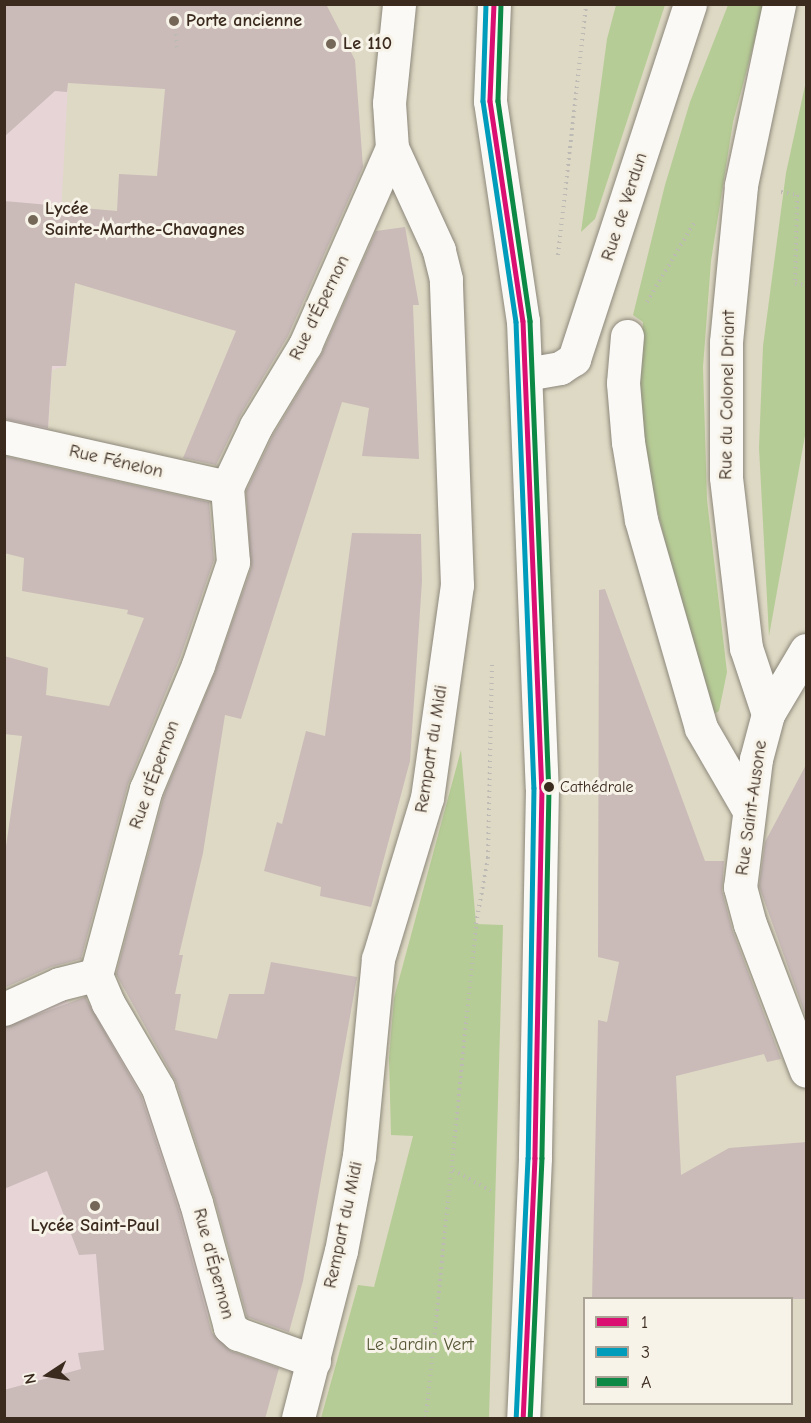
<!DOCTYPE html>
<html>
<head>
<meta charset="utf-8">
<style>
  body { margin:0 }
  #map { position:relative; width:811px; height:1423px; overflow:hidden; background:#ded9c4; font-family:"Comic Neue",sans-serif }
  div>[style] { position:absolute }
  .built>* { inset:0; background:#e7d4d7 }
  .green>* { inset:0; background:#b6cc96 }
  .building>* { inset:0; background:#cabbb9 }
  .path>* { height:4px; margin-top:-2px; transform-origin:0; background:repeating-linear-gradient(90deg,#bdbab5 0 1.5px,transparent 0 6px) }
  .roads { filter:drop-shadow(0 0 2px #8d887b) drop-shadow(0 0 2px #8d887b) }
  .minor>* { height:33px; margin:-16.5px; padding:0 16.5px; transform-origin:16.5px; border-radius:16.5px; background:#faf9f6 }
  .bus-1>* { height:4.5px; margin:-2.25px; padding:0 2.25px; transform-origin:2.25px; border-radius:2.25px; background:#da0f71 }
  .bus-2>* { height:4.5px; margin:-2.25px; padding:0 2.25px; transform-origin:2.25px; border-radius:2.25px; background:#009cbb }
  .bus-3>* { height:4.5px; margin:-2.25px; padding:0 2.25px; transform-origin:2.25px; border-radius:2.25px; background:#0b8945 }
  .dots>* { width:16px; height:16px; translate:-50% -50%; box-sizing:border-box; border:3px solid #f7f3e8; border-radius:50% }
  span { translate:-50% -50%; white-space:nowrap; text-align:center; line-height:1.15; -webkit-text-stroke:6px #f7f3e8; paint-order:stroke }
  .bus-label { font-size:16px; color:#3b2a1e }
  .left { translate:0 -50%; text-align:left }
  .poi-label { font-size:18px; color:#3b2a1e; font-weight:700 }
  .street-label { font-size:18px; color:#3b2a1e }
  .park-label { font-size:18px; color:#565837 }
  .frame { position:absolute; inset:0; border:6px solid #3b2a1e; pointer-events:none }
  .legend { position:absolute; left:583px; top:1297px; width:210px; height:108px; box-sizing:border-box; background:#f7f3e8; border:2px solid #aca397; margin:0; padding:8px 10px; list-style:none; font-size:18px; color:#3b2a1e }
  .legend li { display:flex; align-items:center; gap:12px; height:30px }
  .legend b { width:30px; border:2px solid #aca397 }
  .north { position:absolute; left:18px; top:1345px; width:60px; height:60px; -webkit-text-stroke:4px #f7f3e8; paint-order:stroke; rotate:258deg; font-size:16px; font-weight:700; line-height:24px; text-align:center; color:#3b2a1e }
  .north::after { content:''; display:block; margin:auto; width:21px; height:27px; background:#3b2a1e; clip-path:polygon(50% 0,100% 100%,50% 72%,0 100%) }
</style>
</head>
<body>
<div id="map">
  <div class="built">
    <div style="clip-path:polygon(5px 5px,68px 83px,60px 234px,80px 235px,66px 366px,52px 370px,48px 431px,5px 424px)"></div>
    <div style="clip-path:polygon(66px 997px,73px 1013px,96px 1001px,163px 1139px,195px 1234px,209px 1314px,204px 1358px,5px 1418px,4px 1024px)"></div>
  </div>
  <div class="green">
    <div style="clip-path:polygon(616px 5px,665px 5px,595px 219px,581px 232px,607px 39px)"></div>
    <div style="clip-path:polygon(728px 5px,764px 5px,733px 122px,711px 261px,703px 367px,707px 500px,727px 672px,719px 711px,714px 714px,674px 579px,642px 446px,639px 392px,643px 322px,633px 315px,665px 185px,690px 102px)"></div>
    <div style="clip-path:polygon(806px 81px,806px 430px,769px 636px,759px 448px,763px 346px,786px 173px)"></div>
    <div style="clip-path:polygon(461px 750px,476px 924px,503px 925px,489px 1418px,321px 1418px,358px 1285px,374px 1287px,413px 1136px,391px 1135px,389px 1058px,394px 998px)"></div>
  </div>
  <div class="building">
    <div style="clip-path:polygon(4px 4px,326px 4px,355px 60px,363px 167px,288px 336px,240px 416px,216px 465px,183px 458px,236px 331px,75px 283px,66px 366px,52px 366px,48px 428px,4px 419px,4px 201px,117px 211px,119px 174px,157px 176px,165px 89px,68px 83px,67px 92px,55px 91px,4px 137px)"></div>
    <div style="clip-path:polygon(405px 227px,419px 305px,413px 305px,419px 459px,362px 456px,369px 408px,342px 402px,241px 719px,225px 715px,203px 853px,179px 955px,183px 955px,175px 994px,181px 994px,175px 1030px,217px 1039px,229px 994px,264px 994px,271px 962px,357px 977px,303px 1281px,289px 1332px,247px 1317px,214px 1197px,176px 1082px,116px 974px,164px 795px,215px 672px,251px 568px,246px 491px,273px 435px,322px 353px,376px 231px)"></div>
    <div style="clip-path:polygon(4px 456px,209px 502px,214px 560px,180px 658px,128px 784px,81px 959px,51px 967px,4px 988px,4px 860px,22px 736px,4px 734px,4px 656px,48px 668px,46px 695px,109px 706px,144px 618px,127px 614px,128px 610px,22px 591px,24px 558px,4px 553px)"></div>
    <div style="clip-path:polygon(352px 533px,421px 534px,422px 581px,410px 761px,371px 907px,320px 896px,321px 887px,264px 871px,277px 822px,282px 824px,306px 731px,325px 736px)"></div>
    <div style="clip-path:polygon(605px 589px,705px 861px,724px 861px,722px 891px,732px 929px,781px 1059px,767px 1062px,764px 1054px,676px 1076px,681px 1175px,729px 1148px,807px 1142px,807px 1299px,592px 1299px,598px 1020px,607px 1022px,619px 962px,598px 957px,599px 590px)"></div>
    <div style="clip-path:polygon(807px 763px,807px 1020px,759px 886px,765px 842px)"></div>
    <div style="clip-path:polygon(85px 997px,141px 1096px,178px 1208px,212px 1333px,231px 1351px,279px 1368px,265px 1419px,4px 1419px,4px 1390px,81px 1369px,78px 1353px,104px 1350px,96px 1254px,79px 1255px,47px 1171px,4px 1189px,4px 1027px)"></div>
  </div>
  <div class="path">
    <div style="left:175px;top:4px;width:47px;rotate:87.6deg"></div>
    <div style="left:781px;top:192px;width:16px;rotate:11deg"></div>
    <div style="left:797px;top:195px;width:89px;rotate:91.3deg"></div>
    <div style="left:795px;top:284px;width:11px;rotate:5deg"></div>
    <div style="left:558px;top:255px;width:253px;rotate:-83.6deg"></div>
    <div style="left:647px;top:302px;width:92px;rotate:-59.3deg"></div>
    <div style="left:453px;top:1170px;width:43px;rotate:28.9deg"></div>
    <div style="left:426px;top:1418px;width:497px;rotate:-84.2deg"></div>
    <div style="left:476px;top:924px;width:67px;rotate:-79.7deg"></div>
    <div style="left:488px;top:858px;width:193px;rotate:-88.8deg"></div>
  </div>
  <div class="roads">
    <div class="minor">
      <div style="left:494px;top:4px;width:97px;rotate:92.4deg"></div>
      <div style="left:490px;top:101px;width:222px;rotate:81.5deg"></div>
      <div style="left:523px;top:321px;width:467px;rotate:87.7deg"></div>
      <div style="left:542px;top:788px;width:370px;rotate:91.1deg"></div>
      <div style="left:535px;top:1158px;width:260px;rotate:92.6deg"></div>
      <div style="left:627px;top:336px;width:47px;rotate:94.9deg"></div>
      <div style="left:623px;top:383px;width:59px;rotate:85.2deg"></div>
      <div style="left:628px;top:442px;width:79px;rotate:80.5deg"></div>
      <div style="left:641px;top:520px;width:216px;rotate:73.9deg"></div>
      <div style="left:701px;top:728px;width:94px;rotate:59.9deg"></div>
      <div style="left:526px;top:374px;width:35px;rotate:-10deg"></div>
      <div style="left:560px;top:368px;width:17px;rotate:-33deg"></div>
      <div style="left:574px;top:359px;width:373px;rotate:-71.9deg"></div>
      <div style="left:4px;top:437px;width:229px;rotate:12.6deg"></div>
      <div style="left:806px;top:650px;width:74px;rotate:120.7deg"></div>
      <div style="left:768px;top:714px;width:47px;rotate:104.9deg"></div>
      <div style="left:756px;top:759px;width:129px;rotate:97.1deg"></div>
      <div style="left:740px;top:887px;width:38px;rotate:75deg"></div>
      <div style="left:750px;top:924px;width:157px;rotate:69.1deg"></div>
      <div style="left:768px;top:714px;width:70px;rotate:-108.4deg"></div>
      <div style="left:746px;top:648px;width:172px;rotate:-96.7deg"></div>
      <div style="left:726px;top:477px;width:135px;rotate:-90deg"></div>
      <div style="left:726px;top:342px;width:158px;rotate:-84.5deg"></div>
      <div style="left:741px;top:185px;width:185px;rotate:-78.1deg"></div>
      <div style="left:4px;top:1009px;width:60px;rotate:-24.4deg"></div>
      <div style="left:59px;top:984px;width:38px;rotate:-14deg"></div>
      <div style="left:314px;top:1361px;width:81px;rotate:-160.4deg"></div>
      <div style="left:238px;top:1334px;width:11px;rotate:-139deg"></div>
      <div style="left:230px;top:1327px;width:129px;rotate:-105.3deg"></div>
      <div style="left:196px;top:1203px;width:121px;rotate:-108.3deg"></div>
      <div style="left:158px;top:1088px;width:99px;rotate:-120.5deg"></div>
      <div style="left:108px;top:1003px;width:30px;rotate:-113deg"></div>
      <div style="left:96px;top:975px;width:193px;rotate:-75deg"></div>
      <div style="left:146px;top:789px;width:134px;rotate:-67.2deg"></div>
      <div style="left:198px;top:665px;width:109px;rotate:-71.2deg"></div>
      <div style="left:233px;top:562px;width:75px;rotate:-94.6deg"></div>
      <div style="left:227px;top:487px;width:68px;rotate:-64.6deg"></div>
      <div style="left:256px;top:426px;width:95px;rotate:-58.8deg"></div>
      <div style="left:305px;top:345px;width:215px;rotate:-66.2deg"></div>
      <div style="left:298px;top:1418px;width:172px;rotate:-75.6deg"></div>
      <div style="left:341px;top:1251px;width:97px;rotate:-79.3deg"></div>
      <div style="left:359px;top:1156px;width:198px;rotate:-84.5deg"></div>
      <div style="left:378px;top:959px;width:168px;rotate:-73.1deg"></div>
      <div style="left:427px;top:798px;width:215px;rotate:-82deg"></div>
      <div style="left:457px;top:585px;width:306px;rotate:-92.1deg"></div>
      <div style="left:446px;top:279px;width:30px;rotate:-104deg"></div>
      <div style="left:439px;top:250px;width:112px;rotate:-114.7deg"></div>
      <div style="left:392px;top:148px;width:45px;rotate:-93.8deg"></div>
      <div style="left:389px;top:103px;width:100px;rotate:-84.2deg"></div>
    </div>
  </div>
  <div class="bus-1">
    <div style="left:494px;top:4px;width:97px;rotate:92.4deg"></div>
    <div style="left:490px;top:101px;width:222px;rotate:81.5deg"></div>
    <div style="left:523px;top:321px;width:467px;rotate:87.7deg"></div>
    <div style="left:542px;top:788px;width:370px;rotate:91.1deg"></div>
    <div style="left:535px;top:1158px;width:260px;rotate:92.6deg"></div>
  </div>
  <div class="bus-2">
    <div style="left:486px;top:4px;width:97px;rotate:91.8deg"></div>
    <div style="left:483px;top:101px;width:223px;rotate:81.5deg"></div>
    <div style="left:516px;top:322px;width:466px;rotate:87.8deg"></div>
    <div style="left:534px;top:788px;width:370px;rotate:90.9deg"></div>
    <div style="left:528px;top:1158px;width:260px;rotate:92.6deg"></div>
  </div>
  <div class="bus-3">
    <div style="left:501px;top:4px;width:97px;rotate:91.8deg"></div>
    <div style="left:498px;top:101px;width:222px;rotate:81.7deg"></div>
    <div style="left:530px;top:321px;width:467px;rotate:87.7deg"></div>
    <div style="left:549px;top:788px;width:370px;rotate:91.1deg"></div>
    <div style="left:542px;top:1158px;width:260px;rotate:92.6deg"></div>
  </div>
  <div class="dots">
    <div style="left:174px;top:21px;background:#746758"></div>
    <div style="left:331px;top:44px;background:#746758"></div>
    <div style="left:33px;top:220px;background:#746758"></div>
    <div style="left:549px;top:787px;background:#3b2a1e"></div>
    <div style="left:95px;top:1206px;background:#746758"></div>
  </div>
  <div class="bus-label">
    <span class="left" style="left:560px;top:787px">Cathédrale</span>
  </div>
  <div class="poi-label">
    <span class="left" style="left:186px;top:21px">Porte ancienne</span>
    <span class="left" style="left:343px;top:44px">Le 110</span>
    <span class="left" style="left:45px;top:220px">Lycée<br>Sainte-Marthe-Chavagnes</span>
    <span style="left:95px;top:1226px">Lycée Saint-Paul</span>
  </div>
  <div class="street-label">
    <span style="left:625px;top:207px;rotate:-72deg">Rue de Verdun</span>
    <span style="left:320px;top:308px;rotate:-64deg">Rue d'Épernon</span>
    <span style="left:728px;top:395px;rotate:-89deg">Rue du Colonel Driant</span>
    <span style="left:116px;top:462px;rotate:13deg">Rue Fénelon</span>
    <span style="left:432px;top:749px;rotate:-81deg">Rempart du Midi</span>
    <span style="left:155px;top:775px;rotate:-70deg">Rue d'Épernon</span>
    <span style="left:752px;top:808px;rotate:-82deg">Rue Saint-Ausone</span>
    <span style="left:344px;top:1225px;rotate:-78deg">Rempart du Midi</span>
    <span style="left:213px;top:1264px;rotate:75deg">Rue d'Épernon</span>
  </div>
  <div class="park-label">
    <span style="left:420px;top:1345px">Le Jardin Vert</span>
  </div>
  <div class="frame"></div>
  <ul class="legend">
  <li><b style="height:8px;background:#da0f71"></b>1</li>
  <li><b style="height:8px;background:#009cbb"></b>3</li>
  <li><b style="height:8px;background:#0b8945"></b>A</li>
  </ul>
  <div class="north">N</div>
</div>
</body>
</html>
